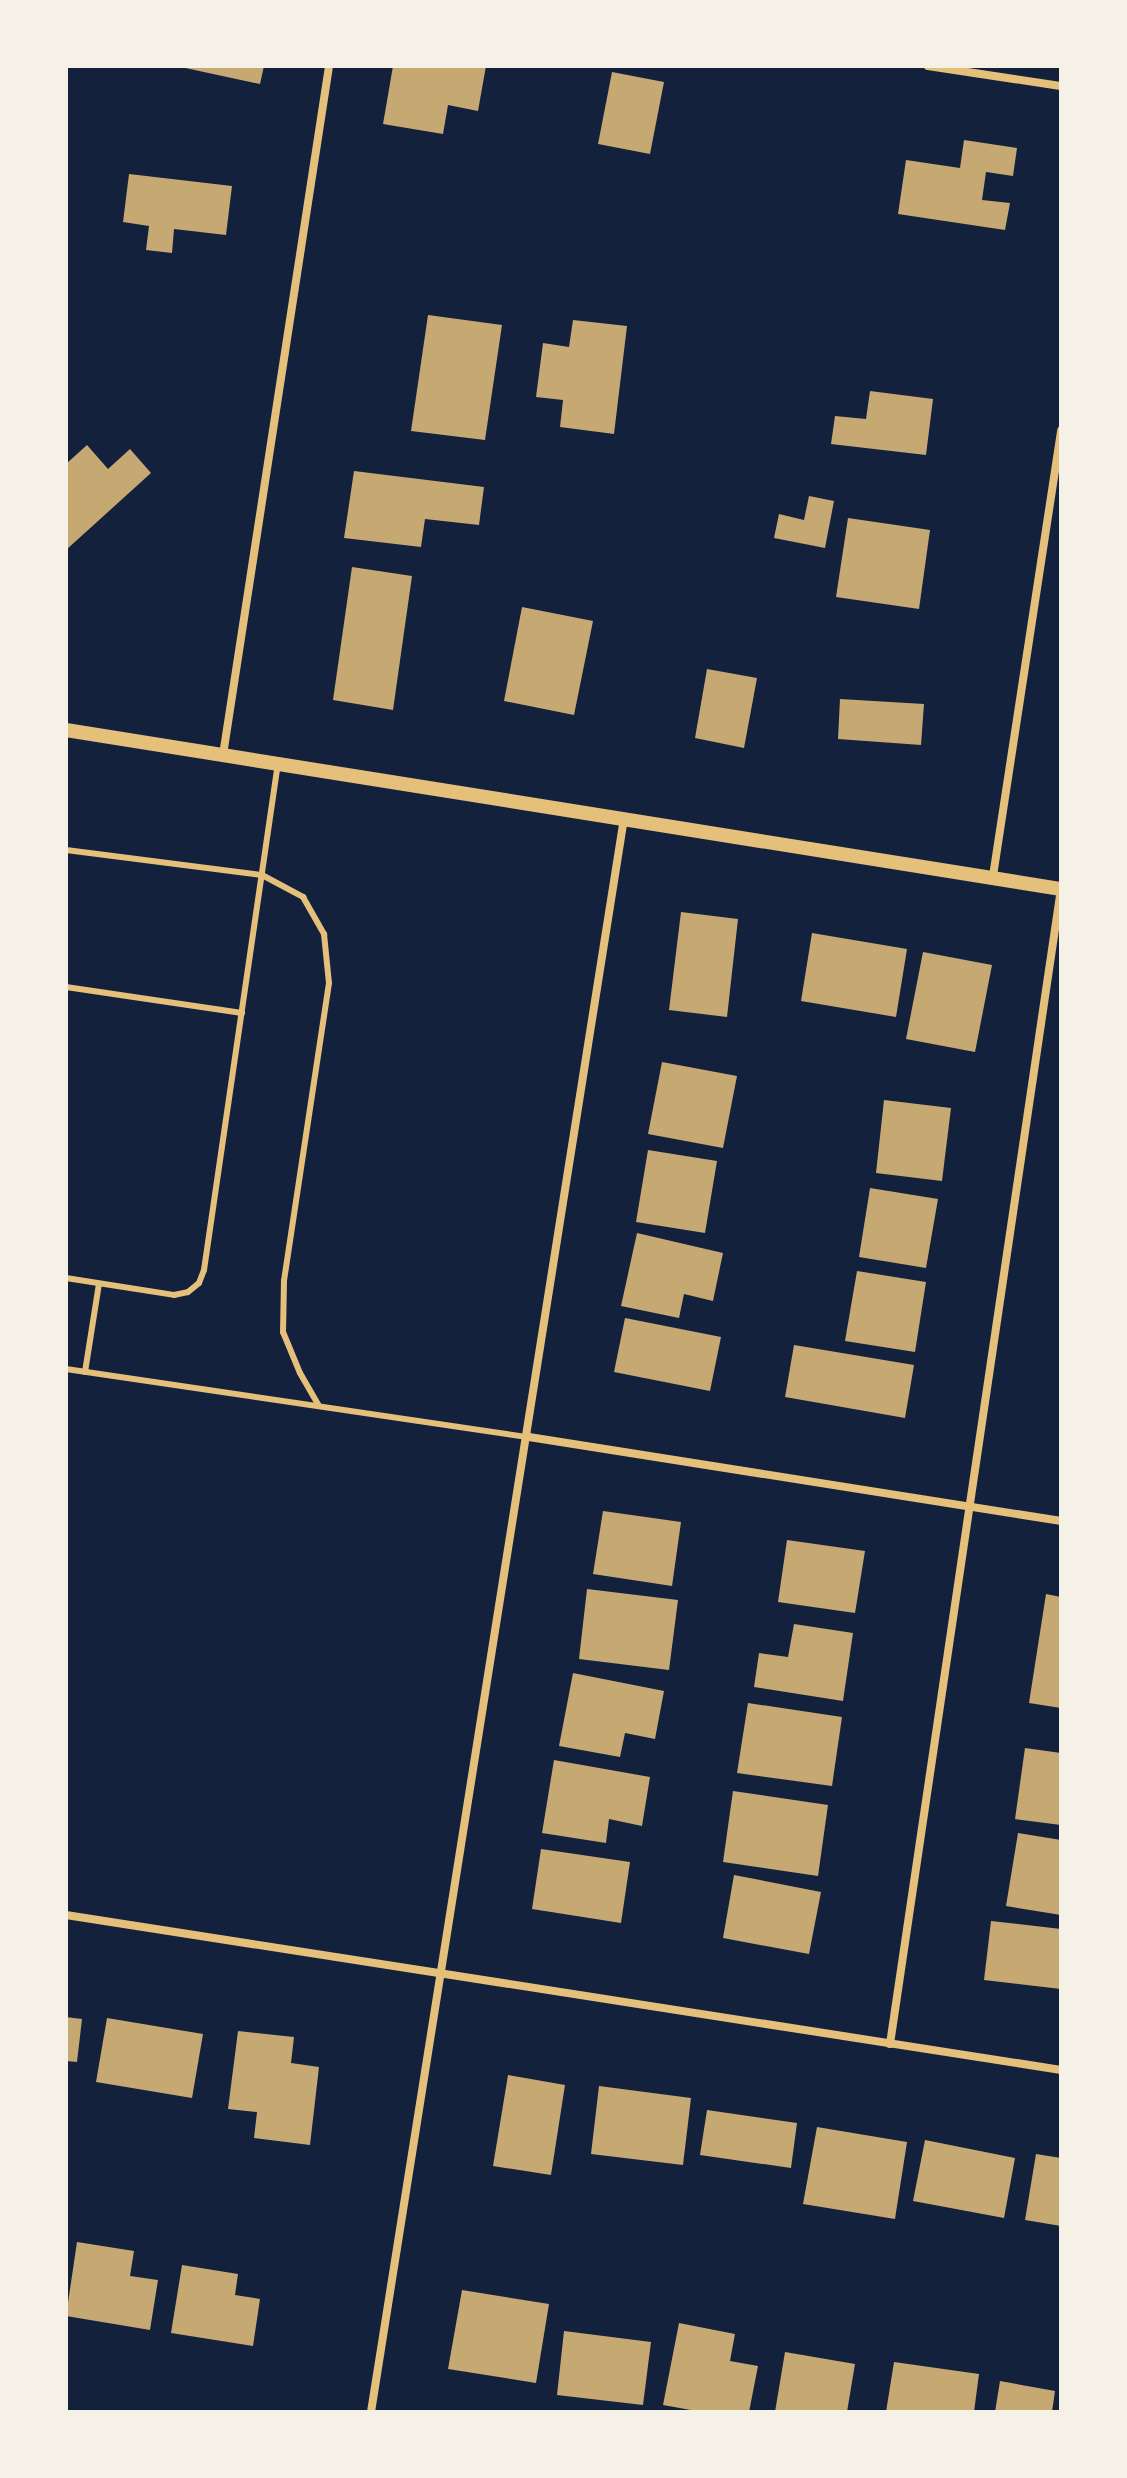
<!DOCTYPE html>
<html>
<head>
<meta charset="utf-8">
<style>
  body { margin:0 }
  #map { position:relative; width:1127px; height:2478px; overflow:hidden; background:#14213d; font-family:"Sofia Sans Condensed",sans-serif }
  div>[style] { position:absolute }
  .building>* { inset:0; background:#c6a872 }
  .service>* { height:6px; margin:-3px; padding:0 3px; transform-origin:3px; border-radius:3px; background:#e5c07b }
  .minor>* { height:8px; margin:-4px; padding:0 4px; transform-origin:4px; border-radius:4px; background:#e5c07b }
  .tertiary>* { height:14px; margin:-7px; padding:0 7px; transform-origin:7px; border-radius:7px; background:#e5c07b }
  span { translate:-50% -50%; white-space:nowrap; text-align:center; line-height:1.15; -webkit-text-stroke:6px #f6f1e7; paint-order:stroke }
  .frame { position:absolute; inset:0; border:68px solid #f6f1e7; pointer-events:none }
</style>
</head>
<body>
<div id="map">
  <div class="building">
    <div style="clip-path:polygon(176px 66px,264px 66px,260px 84px)"></div>
    <div style="clip-path:polygon(393px 66px,486px 66px,478px 111px,448px 105px,443px 134px,383px 124px)"></div>
    <div style="clip-path:polygon(612px 72px,664px 82px,650px 154px,598px 144px)"></div>
    <div style="clip-path:polygon(964px 140px,1017px 148px,1013px 176px,986px 172px,982px 200px,1010px 203px,1005px 230px,898px 214px,906px 160px,960px 168px)"></div>
    <div style="clip-path:polygon(129px 174px,232px 186px,226px 235px,174px 229px,172px 253px,146px 250px,149px 226px,123px 222px)"></div>
    <div style="clip-path:polygon(428px 315px,502px 325px,485px 440px,411px 431px)"></div>
    <div style="clip-path:polygon(573px 320px,627px 326px,614px 434px,560px 427px,563px 400px,536px 397px,543px 343px,569px 347px)"></div>
    <div style="clip-path:polygon(870px 391px,933px 399px,926px 455px,831px 444px,835px 416px,866px 419px)"></div>
    <div style="clip-path:polygon(87px 445px,108px 469px,130px 449px,151px 473px,66px 550px,66px 464px)"></div>
    <div style="clip-path:polygon(354px 471px,484px 487px,479px 525px,425px 519px,421px 547px,344px 538px)"></div>
    <div style="clip-path:polygon(809px 496px,834px 501px,825px 548px,774px 538px,779px 514px,804px 520px)"></div>
    <div style="clip-path:polygon(848px 518px,930px 530px,919px 609px,836px 597px)"></div>
    <div style="clip-path:polygon(352px 567px,412px 576px,393px 710px,333px 700px)"></div>
    <div style="clip-path:polygon(522px 607px,593px 621px,574px 715px,504px 701px)"></div>
    <div style="clip-path:polygon(707px 669px,757px 678px,744px 748px,695px 738px)"></div>
    <div style="clip-path:polygon(840px 699px,924px 704px,921px 745px,838px 739px)"></div>
    <div style="clip-path:polygon(681px 912px,738px 919px,727px 1017px,669px 1010px)"></div>
    <div style="clip-path:polygon(812px 933px,907px 949px,896px 1017px,801px 1001px)"></div>
    <div style="clip-path:polygon(923px 952px,992px 965px,975px 1052px,906px 1039px)"></div>
    <div style="clip-path:polygon(662px 1062px,737px 1076px,723px 1148px,648px 1134px)"></div>
    <div style="clip-path:polygon(884px 1100px,951px 1108px,942px 1181px,876px 1173px)"></div>
    <div style="clip-path:polygon(648px 1150px,717px 1161px,705px 1233px,636px 1222px)"></div>
    <div style="clip-path:polygon(870px 1188px,938px 1199px,926px 1268px,859px 1257px)"></div>
    <div style="clip-path:polygon(637px 1233px,723px 1253px,713px 1301px,684px 1294px,679px 1318px,621px 1306px)"></div>
    <div style="clip-path:polygon(857px 1271px,926px 1282px,915px 1352px,845px 1341px)"></div>
    <div style="clip-path:polygon(625px 1318px,721px 1337px,710px 1391px,614px 1372px)"></div>
    <div style="clip-path:polygon(794px 1345px,914px 1365px,905px 1418px,785px 1397px)"></div>
    <div style="clip-path:polygon(603px 1511px,681px 1522px,672px 1586px,593px 1574px)"></div>
    <div style="clip-path:polygon(787px 1540px,865px 1551px,855px 1613px,778px 1602px)"></div>
    <div style="clip-path:polygon(587px 1589px,678px 1600px,669px 1670px,579px 1659px)"></div>
    <div style="clip-path:polygon(1046px 1594px,1061px 1597px,1061px 1708px,1029px 1703px)"></div>
    <div style="clip-path:polygon(794px 1624px,853px 1633px,843px 1701px,754px 1687px,759px 1653px,788px 1657px)"></div>
    <div style="clip-path:polygon(573px 1673px,664px 1691px,655px 1739px,625px 1733px,620px 1757px,559px 1746px)"></div>
    <div style="clip-path:polygon(748px 1703px,842px 1717px,832px 1786px,737px 1773px)"></div>
    <div style="clip-path:polygon(1025px 1748px,1061px 1753px,1061px 1825px,1015px 1819px)"></div>
    <div style="clip-path:polygon(554px 1760px,650px 1777px,642px 1826px,609px 1819px,606px 1843px,542px 1833px)"></div>
    <div style="clip-path:polygon(733px 1791px,828px 1805px,818px 1876px,723px 1862px)"></div>
    <div style="clip-path:polygon(1018px 1833px,1061px 1840px,1061px 1915px,1006px 1906px)"></div>
    <div style="clip-path:polygon(541px 1849px,630px 1862px,621px 1923px,532px 1909px)"></div>
    <div style="clip-path:polygon(734px 1875px,821px 1892px,809px 1954px,723px 1938px)"></div>
    <div style="clip-path:polygon(991px 1921px,1061px 1929px,1061px 1989px,984px 1980px)"></div>
    <div style="clip-path:polygon(66px 2017px,82px 2019px,77px 2062px,66px 2061px)"></div>
    <div style="clip-path:polygon(107px 2018px,203px 2034px,192px 2098px,96px 2082px)"></div>
    <div style="clip-path:polygon(238px 2031px,294px 2037px,291px 2063px,319px 2067px,310px 2145px,254px 2138px,257px 2112px,228px 2109px)"></div>
    <div style="clip-path:polygon(508px 2075px,565px 2085px,551px 2175px,493px 2166px)"></div>
    <div style="clip-path:polygon(599px 2086px,691px 2098px,683px 2165px,591px 2154px)"></div>
    <div style="clip-path:polygon(707px 2110px,797px 2123px,791px 2168px,700px 2155px)"></div>
    <div style="clip-path:polygon(817px 2127px,907px 2142px,895px 2219px,803px 2204px)"></div>
    <div style="clip-path:polygon(925px 2140px,1015px 2158px,1004px 2218px,913px 2201px)"></div>
    <div style="clip-path:polygon(1036px 2154px,1061px 2158px,1061px 2226px,1025px 2220px)"></div>
    <div style="clip-path:polygon(77px 2242px,134px 2251px,130px 2276px,158px 2280px,150px 2330px,66px 2316px)"></div>
    <div style="clip-path:polygon(182px 2265px,238px 2274px,235px 2295px,260px 2299px,253px 2346px,171px 2333px)"></div>
    <div style="clip-path:polygon(462px 2290px,549px 2304px,536px 2383px,448px 2369px)"></div>
    <div style="clip-path:polygon(679px 2323px,735px 2334px,730px 2361px,758px 2366px,749px 2412px,702px 2412px,663px 2405px)"></div>
    <div style="clip-path:polygon(564px 2331px,651px 2342px,643px 2405px,557px 2395px)"></div>
    <div style="clip-path:polygon(785px 2352px,855px 2364px,847px 2412px,775px 2412px)"></div>
    <div style="clip-path:polygon(894px 2362px,979px 2374px,974px 2412px,886px 2412px)"></div>
    <div style="clip-path:polygon(1000px 2381px,1055px 2391px,1052px 2412px,995px 2412px)"></div>
  </div>
  <div class="service">
    <div style="left:66px;top:850px;width:198px;rotate:7.3deg"></div>
    <div style="left:262px;top:875px;width:47px;rotate:28.2deg"></div>
    <div style="left:303px;top:897px;width:43px;rotate:60.4deg"></div>
    <div style="left:324px;top:934px;width:49px;rotate:84.2deg"></div>
    <div style="left:329px;top:983px;width:301px;rotate:98.6deg"></div>
    <div style="left:284px;top:1281px;width:51px;rotate:91.1deg"></div>
    <div style="left:283px;top:1332px;width:44px;rotate:67.5deg"></div>
    <div style="left:300px;top:1373px;width:38px;rotate:60deg"></div>
    <div style="left:66px;top:987px;width:178px;rotate:8.4deg"></div>
    <div style="left:66px;top:1278px;width:109px;rotate:8.9deg"></div>
    <div style="left:174px;top:1295px;width:14px;rotate:-12deg"></div>
    <div style="left:188px;top:1292px;width:14px;rotate:-39deg"></div>
    <div style="left:199px;top:1283px;width:14px;rotate:-69deg"></div>
    <div style="left:204px;top:1270px;width:512px;rotate:-81.7deg"></div>
    <div style="left:66px;top:1369px;width:468px;rotate:8.4deg"></div>
    <div style="left:85px;top:1372px;width:89px;rotate:-81deg"></div>
  </div>
  <div class="minor">
    <div style="left:928px;top:66px;width:134px;rotate:8.6deg"></div>
    <div style="left:223px;top:755px;width:697px;rotate:-81.25deg"></div>
    <div style="left:993px;top:876px;width:451px;rotate:-81.3deg"></div>
    <div style="left:529px;top:1437px;width:539px;rotate:8.97deg"></div>
    <div style="left:66px;top:1915px;width:1007px;rotate:8.85deg"></div>
    <div style="left:890px;top:2044px;width:1168px;rotate:-81.58deg"></div>
    <div style="left:371px;top:2412px;width:1614px;rotate:-80.98deg"></div>
  </div>
  <div class="tertiary">
    <div style="left:66px;top:730px;width:1008px;rotate:9.08deg"></div>
  </div>
  <div class="frame"></div>
</div>
</body>
</html>
